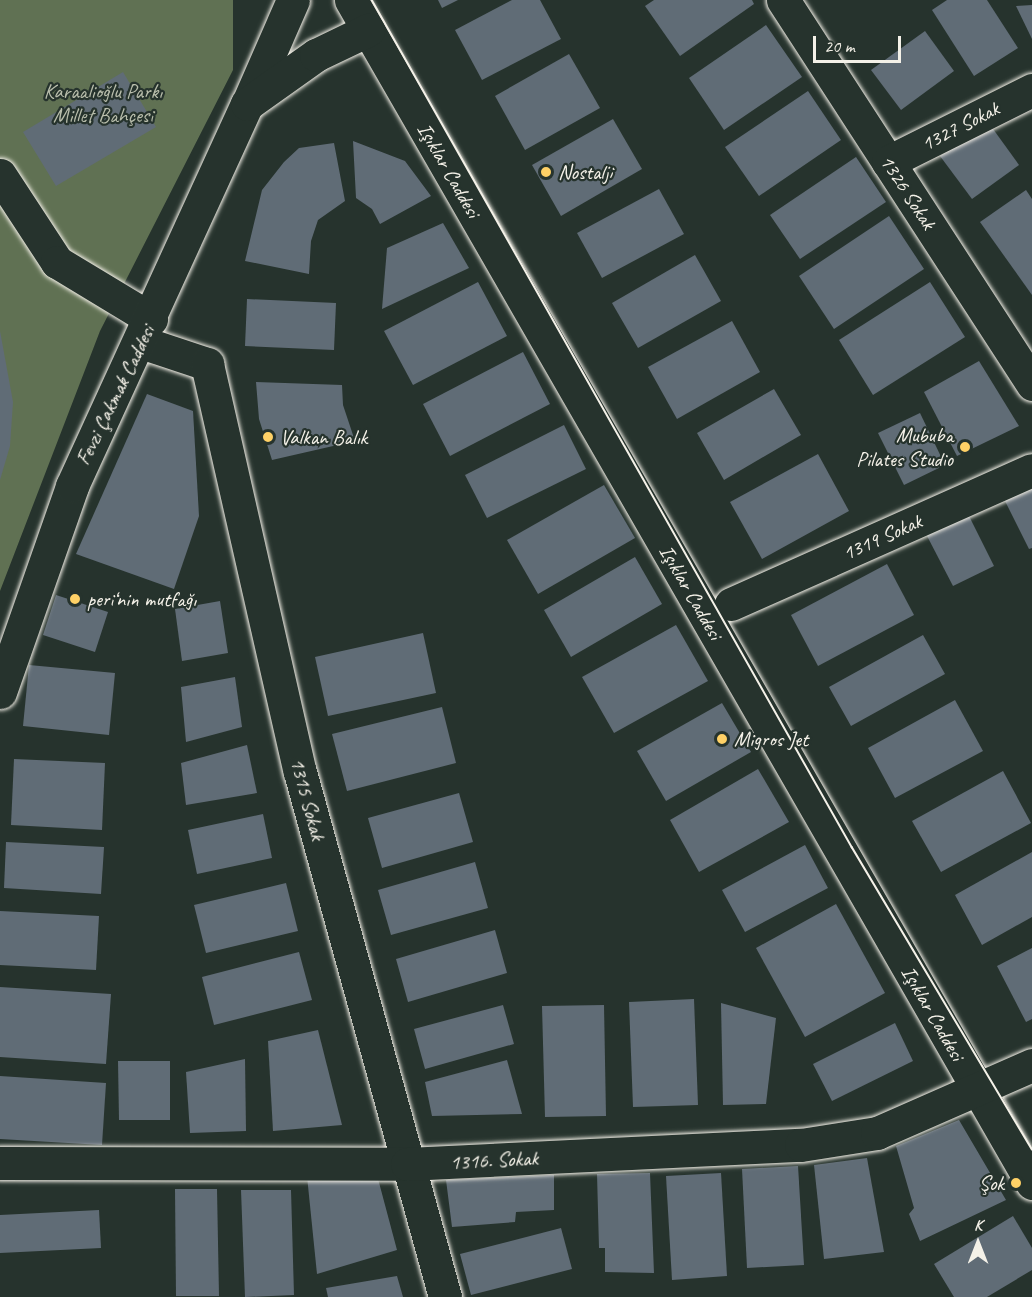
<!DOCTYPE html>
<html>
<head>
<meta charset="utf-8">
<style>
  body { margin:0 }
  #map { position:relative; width:1032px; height:1297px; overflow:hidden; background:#26332d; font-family:Caveat,sans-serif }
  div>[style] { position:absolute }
  .green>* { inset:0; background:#607153 }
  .building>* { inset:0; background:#606c76 }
  .roads { filter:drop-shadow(0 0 2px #f4f1e8) drop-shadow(0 0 2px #f4f1e8) }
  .minor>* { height:33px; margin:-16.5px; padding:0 16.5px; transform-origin:16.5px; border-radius:16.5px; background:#26332d }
  .tram>* { height:1.5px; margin:-0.75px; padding:0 0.75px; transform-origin:0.75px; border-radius:0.75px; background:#f4f1e8 }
  .dots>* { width:16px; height:16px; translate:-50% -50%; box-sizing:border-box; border:3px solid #26332d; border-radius:50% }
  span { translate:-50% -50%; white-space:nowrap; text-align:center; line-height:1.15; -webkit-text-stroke:4.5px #26332d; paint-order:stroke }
  .park-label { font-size:21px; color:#b9beac }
  .street-label { font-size:21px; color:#f4f1e8 }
  .poi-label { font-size:21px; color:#f4f1e8 }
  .left { translate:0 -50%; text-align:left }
  .right { translate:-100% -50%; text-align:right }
  .north { position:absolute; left:948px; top:1213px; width:60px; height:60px; -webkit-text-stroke:4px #26332d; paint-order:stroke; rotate:0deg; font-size:16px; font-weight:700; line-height:24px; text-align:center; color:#f4f1e8 }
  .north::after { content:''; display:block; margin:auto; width:21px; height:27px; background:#f4f1e8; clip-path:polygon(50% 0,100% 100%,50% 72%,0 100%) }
  .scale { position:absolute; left:813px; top:36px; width:88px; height:27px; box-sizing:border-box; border:3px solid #f4f1e8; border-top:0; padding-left:8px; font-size:18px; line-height:21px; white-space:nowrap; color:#f4f1e8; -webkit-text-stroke:4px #26332d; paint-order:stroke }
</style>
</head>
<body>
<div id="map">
  <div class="green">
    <div style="clip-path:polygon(0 0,233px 0,233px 70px,100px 331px,0 591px)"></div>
  </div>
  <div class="building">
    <div style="clip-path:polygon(438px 0,458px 0,442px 8px)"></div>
    <div style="clip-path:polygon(512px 0,540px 0,561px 39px,482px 80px,455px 30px)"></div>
    <div style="clip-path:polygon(654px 0,752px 0,754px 4px,680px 56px,645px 6px)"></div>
    <div style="clip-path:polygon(947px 0,987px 0,1018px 48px,974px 76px,932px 10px)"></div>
    <div style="clip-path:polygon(1032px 5px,1032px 39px,1016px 6px)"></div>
    <div style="clip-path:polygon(766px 25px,802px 77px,724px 130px,689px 78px)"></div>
    <div style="clip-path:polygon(925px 31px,954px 71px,901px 110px,871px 70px)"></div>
    <div style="clip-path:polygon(569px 54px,600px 108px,525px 150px,495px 96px)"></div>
    <div style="clip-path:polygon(123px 72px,156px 127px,56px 186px,23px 132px)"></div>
    <div style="clip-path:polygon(808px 91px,841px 140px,759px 196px,725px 147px)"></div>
    <div style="clip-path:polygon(613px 119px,642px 169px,561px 216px,532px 165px)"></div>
    <div style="clip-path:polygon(988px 122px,1019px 165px,972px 199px,940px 156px)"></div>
    <div style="clip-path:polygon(353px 141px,405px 161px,431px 196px,380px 224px,372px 209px,356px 198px)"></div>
    <div style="clip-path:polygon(334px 143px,345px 201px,318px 220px,311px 241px,309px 274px,245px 261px,262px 190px,284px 162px,299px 148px)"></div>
    <div style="clip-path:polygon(856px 157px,886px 202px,800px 259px,770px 215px)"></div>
    <div style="clip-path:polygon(659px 189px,684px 234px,602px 278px,577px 233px)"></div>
    <div style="clip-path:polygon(1026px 190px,1032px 199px,1032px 295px,980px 222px)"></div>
    <div style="clip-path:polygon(889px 216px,924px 269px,834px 329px,799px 276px)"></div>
    <div style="clip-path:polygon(443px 223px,469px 268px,382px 309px,387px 248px)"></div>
    <div style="clip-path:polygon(695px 255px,721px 301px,638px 348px,612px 303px)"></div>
    <div style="clip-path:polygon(478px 282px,507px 336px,413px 385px,384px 331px)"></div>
    <div style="clip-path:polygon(930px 282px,965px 337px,873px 395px,839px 340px)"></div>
    <div style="clip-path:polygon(247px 299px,336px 303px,334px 350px,245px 346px)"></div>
    <div style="clip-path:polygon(732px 321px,760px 372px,677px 419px,648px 367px)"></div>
    <div style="clip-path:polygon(0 331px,13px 402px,10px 446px,0 480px)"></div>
    <div style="clip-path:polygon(523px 352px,550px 404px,450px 456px,423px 404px)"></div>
    <div style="clip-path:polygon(979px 361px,1019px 426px,957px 456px,924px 392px)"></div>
    <div style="clip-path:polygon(256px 382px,342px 385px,343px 405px,355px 441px,272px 460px,259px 419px)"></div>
    <div style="clip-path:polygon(774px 389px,801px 435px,724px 480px,697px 433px)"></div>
    <div style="clip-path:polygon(147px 394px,193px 411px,199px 516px,174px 589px,76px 554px)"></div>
    <div style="clip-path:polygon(920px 413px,945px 465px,904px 485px,878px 433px)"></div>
    <div style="clip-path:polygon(564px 425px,586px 469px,487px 518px,465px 475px)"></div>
    <div style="clip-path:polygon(818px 454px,849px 511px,762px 559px,730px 502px)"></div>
    <div style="clip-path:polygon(1032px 483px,1032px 548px,1029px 549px,1003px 497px)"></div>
    <div style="clip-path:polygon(604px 485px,635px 538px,538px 594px,507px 540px)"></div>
    <div style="clip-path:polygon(968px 514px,994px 566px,953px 586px,926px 534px)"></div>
    <div style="clip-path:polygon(635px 557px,662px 604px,571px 657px,544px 610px)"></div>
    <div style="clip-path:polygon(887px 564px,914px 615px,818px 666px,791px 615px)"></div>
    <div style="clip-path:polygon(56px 595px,108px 612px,95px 652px,43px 635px)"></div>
    <div style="clip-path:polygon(220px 601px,228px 653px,182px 661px,175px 609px)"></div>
    <div style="clip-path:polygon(676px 625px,708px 681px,614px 733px,582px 677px)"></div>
    <div style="clip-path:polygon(423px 633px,436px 693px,328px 716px,315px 657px)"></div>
    <div style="clip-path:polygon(923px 635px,945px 674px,851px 726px,829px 687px)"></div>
    <div style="clip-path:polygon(29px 665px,115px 673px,109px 735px,23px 726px)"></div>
    <div style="clip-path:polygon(235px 677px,242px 727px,186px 742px,181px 687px)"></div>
    <div style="clip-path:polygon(955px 700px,983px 751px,895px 798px,868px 748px)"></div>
    <div style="clip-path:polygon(722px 703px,751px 752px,666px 801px,637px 751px)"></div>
    <div style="clip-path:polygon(442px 707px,456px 763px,347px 791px,332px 734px)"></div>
    <div style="clip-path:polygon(247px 745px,257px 793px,186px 805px,181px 763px)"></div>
    <div style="clip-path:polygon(14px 759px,105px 763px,102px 830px,11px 825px)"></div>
    <div style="clip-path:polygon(758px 769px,789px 822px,699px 872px,670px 820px)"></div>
    <div style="clip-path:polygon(1003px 771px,1031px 823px,941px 872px,912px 821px)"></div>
    <div style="clip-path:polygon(459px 793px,473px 842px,382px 868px,368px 818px)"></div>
    <div style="clip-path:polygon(263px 814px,272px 858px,197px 874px,188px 830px)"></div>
    <div style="clip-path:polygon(6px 842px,104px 847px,101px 894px,4px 888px)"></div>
    <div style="clip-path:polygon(805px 845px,828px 888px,745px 932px,722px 890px)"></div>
    <div style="clip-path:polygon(1032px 852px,1032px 917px,982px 945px,955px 895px)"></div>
    <div style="clip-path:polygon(475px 862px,488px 908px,391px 935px,378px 890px)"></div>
    <div style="clip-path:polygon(286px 883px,298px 931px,206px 953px,194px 905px)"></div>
    <div style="clip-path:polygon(836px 904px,885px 993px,805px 1037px,756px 948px)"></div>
    <div style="clip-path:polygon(0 911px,99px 916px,96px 970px,0 965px)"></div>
    <div style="clip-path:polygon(495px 930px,507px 973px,408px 1002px,396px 959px)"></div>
    <div style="clip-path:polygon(1032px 948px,1032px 1019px,1026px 1022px,997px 966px)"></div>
    <div style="clip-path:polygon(299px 952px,312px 1000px,214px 1025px,202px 977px)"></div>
    <div style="clip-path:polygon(0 987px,111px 994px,106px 1064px,0 1057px)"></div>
    <div style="clip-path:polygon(694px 999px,698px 1105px,633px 1107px,629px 1002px)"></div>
    <div style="clip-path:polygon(721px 1003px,776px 1018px,766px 1104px,723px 1105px)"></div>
    <div style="clip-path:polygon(503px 1005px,514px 1044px,425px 1069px,414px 1029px)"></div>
    <div style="clip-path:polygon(604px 1005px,606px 1116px,545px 1117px,542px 1006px)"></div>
    <div style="clip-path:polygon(895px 1023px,913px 1061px,832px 1101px,813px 1064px)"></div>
    <div style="clip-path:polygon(318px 1030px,342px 1125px,273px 1131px,268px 1041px)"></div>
    <div style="clip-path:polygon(245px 1059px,246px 1131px,190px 1133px,186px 1072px)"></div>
    <div style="clip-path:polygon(507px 1060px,522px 1114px,432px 1116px,425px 1082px)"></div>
    <div style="clip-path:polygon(118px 1061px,170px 1061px,170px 1120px,119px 1120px)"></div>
    <div style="clip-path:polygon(0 1076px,106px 1083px,102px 1145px,0 1139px)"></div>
    <div style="clip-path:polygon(959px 1120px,1006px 1200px,920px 1241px,909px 1214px,914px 1208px,896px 1146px)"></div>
    <div style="clip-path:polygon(867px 1158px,884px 1252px,824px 1259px,814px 1165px)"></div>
    <div style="clip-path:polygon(798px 1166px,804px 1265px,747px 1268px,742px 1169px)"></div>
    <div style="clip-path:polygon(650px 1173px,654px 1273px,605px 1272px,605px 1248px,599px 1248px,597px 1174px)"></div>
    <div style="clip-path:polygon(721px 1173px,727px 1276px,672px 1280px,666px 1176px)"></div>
    <div style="clip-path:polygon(377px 1175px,397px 1250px,317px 1274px,307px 1176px)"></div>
    <div style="clip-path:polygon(554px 1175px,554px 1210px,516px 1212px,515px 1222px,452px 1227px,446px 1180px)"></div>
    <div style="clip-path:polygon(175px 1189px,217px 1189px,219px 1296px,176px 1296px)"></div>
    <div style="clip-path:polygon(241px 1190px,291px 1190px,294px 1295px,245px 1297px)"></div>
    <div style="clip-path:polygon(99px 1210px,101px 1248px,0 1253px,0 1215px)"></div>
    <div style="clip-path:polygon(1013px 1216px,1032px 1248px,1032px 1270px,987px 1297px,954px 1297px,934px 1264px)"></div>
    <div style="clip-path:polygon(561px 1228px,572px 1269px,471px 1295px,460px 1254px)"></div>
    <div style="clip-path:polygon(397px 1276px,403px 1297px,328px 1297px,326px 1288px)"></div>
  </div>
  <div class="roads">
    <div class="minor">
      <div style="left:351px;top:0;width:1365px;rotate:60.07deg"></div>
      <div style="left:783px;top:0;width:458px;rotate:57deg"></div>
      <div style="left:248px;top:103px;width:112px;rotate:-66.4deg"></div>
      <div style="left:888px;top:162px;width:161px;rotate:-26.6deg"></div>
      <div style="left:0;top:175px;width:104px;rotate:56.8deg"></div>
      <div style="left:57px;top:262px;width:110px;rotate:31.2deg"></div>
      <div style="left:141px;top:342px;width:70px;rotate:18.4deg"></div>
      <div style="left:207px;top:364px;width:418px;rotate:77.2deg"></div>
      <div style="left:300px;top:772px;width:545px;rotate:74.56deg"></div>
      <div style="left:731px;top:604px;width:329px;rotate:-24deg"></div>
      <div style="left:0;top:692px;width:218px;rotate:-70.7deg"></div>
      <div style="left:72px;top:486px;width:420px;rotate:-65.4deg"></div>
      <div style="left:247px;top:104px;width:85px;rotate:-35.4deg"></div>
      <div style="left:316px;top:55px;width:58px;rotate:-25.7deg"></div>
      <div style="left:0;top:1163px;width:407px;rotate:0.1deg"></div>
      <div style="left:407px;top:1164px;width:394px;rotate:-2.8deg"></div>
      <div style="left:801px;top:1145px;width:77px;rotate:-9deg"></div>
      <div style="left:877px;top:1133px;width:169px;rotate:-23.7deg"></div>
    </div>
  </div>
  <div class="tram">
    <div style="left:372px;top:0;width:974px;rotate:60.46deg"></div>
    <div style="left:852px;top:847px;width:352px;rotate:59.2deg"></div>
  </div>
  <div class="dots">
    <div style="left:546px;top:172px;background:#ffd166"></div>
    <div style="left:268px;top:437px;background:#ffd166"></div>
    <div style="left:965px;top:447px;background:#ffd166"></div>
    <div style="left:75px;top:599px;background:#ffd166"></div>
    <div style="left:722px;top:739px;background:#ffd166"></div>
    <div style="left:1016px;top:1183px;background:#ffd166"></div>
  </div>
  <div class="park-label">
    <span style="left:103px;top:103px">Karaalioğlu Parkı<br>Millet Bahçesi</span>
  </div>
  <div class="street-label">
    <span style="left:960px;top:126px;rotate:-27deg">1327 Sokak</span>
    <span style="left:449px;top:170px;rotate:60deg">Işıklar Caddesi</span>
    <span style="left:908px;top:192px;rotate:57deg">1326 Sokak</span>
    <span style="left:115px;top:395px;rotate:-64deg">Fevzi Çakmak Caddesi</span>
    <span style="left:882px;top:537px;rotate:-24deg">1319 Sokak</span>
    <span style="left:691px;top:592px;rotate:60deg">Işıklar Caddesi</span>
    <span style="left:308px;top:799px;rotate:75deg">1315 Sokak</span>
    <span style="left:933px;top:1013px;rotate:60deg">Işıklar Caddesi</span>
    <span style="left:494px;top:1160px;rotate:-3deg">1316. Sokak</span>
  </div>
  <div class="poi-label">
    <span class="left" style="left:558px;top:172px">Nostalji</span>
    <span class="right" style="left:953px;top:447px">Mububa<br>Pilates Studio</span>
    <span class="left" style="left:280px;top:437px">Valkan Balık</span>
    <span class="left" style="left:87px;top:599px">peri‘nin mutfağı</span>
    <span class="left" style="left:734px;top:739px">Migros Jet</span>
    <span class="right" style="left:1004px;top:1183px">Şok</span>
  </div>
  <div class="north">K</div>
  <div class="scale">20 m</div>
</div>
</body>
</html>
